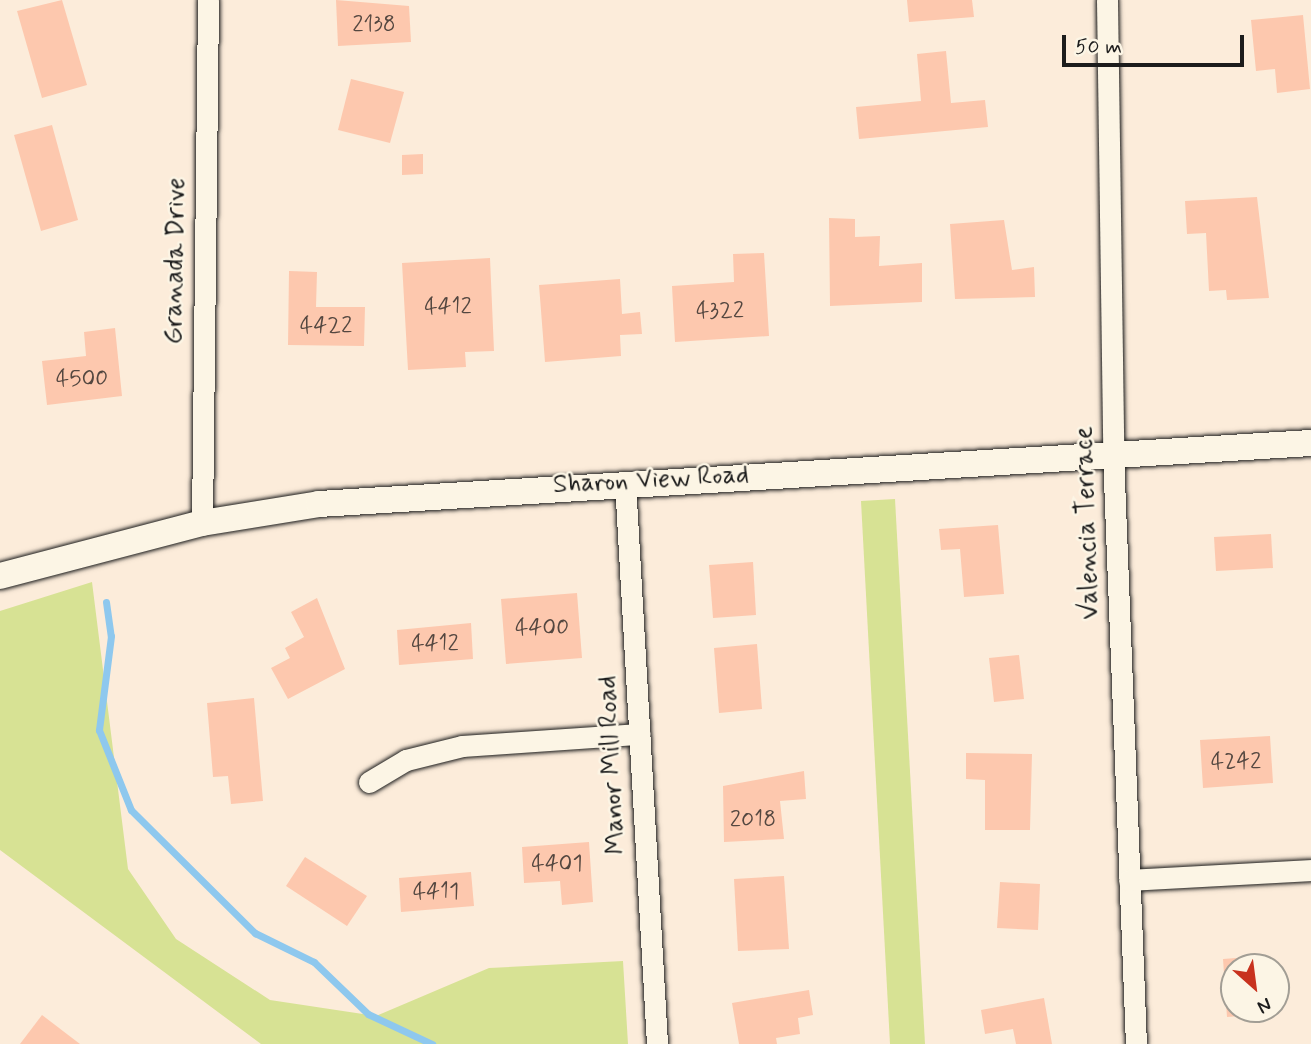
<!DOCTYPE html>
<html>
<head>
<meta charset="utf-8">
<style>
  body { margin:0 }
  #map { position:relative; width:1311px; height:1044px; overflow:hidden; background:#fcecda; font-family:Mynerve,sans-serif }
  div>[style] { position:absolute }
  .green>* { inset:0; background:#d7e294 }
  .stream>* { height:7px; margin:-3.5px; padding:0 3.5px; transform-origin:3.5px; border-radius:3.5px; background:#8ec8ee }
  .building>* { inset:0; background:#fdc8ae }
  .roads { filter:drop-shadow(0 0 2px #1c1c1c) drop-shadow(0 0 2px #1c1c1c) }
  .minor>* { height:21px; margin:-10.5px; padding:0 10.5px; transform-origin:10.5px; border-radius:10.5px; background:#fcf5e5 }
  .tertiary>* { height:26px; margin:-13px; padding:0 13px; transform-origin:13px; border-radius:13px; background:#fcf5e5 }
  span { translate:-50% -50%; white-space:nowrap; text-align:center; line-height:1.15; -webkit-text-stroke:5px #fcf5e5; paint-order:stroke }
  .number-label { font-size:23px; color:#544740 }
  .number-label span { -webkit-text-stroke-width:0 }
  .street-label { font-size:26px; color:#1c1c1c }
  .north { position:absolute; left:1220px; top:953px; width:70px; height:70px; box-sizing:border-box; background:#fcf5e5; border:2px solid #a29e95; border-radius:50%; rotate:152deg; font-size:19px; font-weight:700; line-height:28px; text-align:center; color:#1c1c1c }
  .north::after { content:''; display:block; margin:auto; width:24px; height:32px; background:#c8321e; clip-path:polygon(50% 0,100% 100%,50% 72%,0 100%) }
  .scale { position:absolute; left:1062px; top:35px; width:182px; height:32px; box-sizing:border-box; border:4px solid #1c1c1c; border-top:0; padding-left:9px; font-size:21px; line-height:24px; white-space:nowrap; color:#1c1c1c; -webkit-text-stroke:5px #fcf5e5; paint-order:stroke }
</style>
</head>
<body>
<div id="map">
  <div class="green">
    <div style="clip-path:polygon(895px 499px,925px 1044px,890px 1044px,861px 501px)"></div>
    <div style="clip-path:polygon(92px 582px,128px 869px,176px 939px,270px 1000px,376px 1016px,489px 968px,623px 961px,628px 1044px,261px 1044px,0 850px,0 611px)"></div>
  </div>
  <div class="stream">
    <div style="left:106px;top:602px;width:34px;rotate:82deg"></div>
    <div style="left:111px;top:636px;width:95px;rotate:97.3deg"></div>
    <div style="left:99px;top:730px;width:86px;rotate:68.2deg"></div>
    <div style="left:131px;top:810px;width:175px;rotate:44.8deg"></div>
    <div style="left:255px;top:933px;width:66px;rotate:26.2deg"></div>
    <div style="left:314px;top:962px;width:75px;rotate:43.9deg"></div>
    <div style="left:368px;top:1014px;width:71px;rotate:25.1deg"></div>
  </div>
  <div class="building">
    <div style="clip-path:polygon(62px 0,87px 85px,42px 98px,17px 11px)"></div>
    <div style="clip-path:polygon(336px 0,409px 6px,411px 42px,338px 46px)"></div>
    <div style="clip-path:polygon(907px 0,972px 0,974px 17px,909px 22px)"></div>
    <div style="clip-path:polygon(1303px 15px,1310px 89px,1277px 93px,1275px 69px,1256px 71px,1251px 20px)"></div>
    <div style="clip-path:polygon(946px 51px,951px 103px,985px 100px,988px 127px,859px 139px,856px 107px,921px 101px,917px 54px)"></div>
    <div style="clip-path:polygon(351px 79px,404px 92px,390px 143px,338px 130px)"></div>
    <div style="clip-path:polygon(52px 125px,78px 220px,41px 231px,14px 135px)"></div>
    <div style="clip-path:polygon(423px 154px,423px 174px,402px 175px,402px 155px)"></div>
    <div style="clip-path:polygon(1257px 197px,1269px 298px,1227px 300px,1226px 290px,1209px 291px,1206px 233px,1187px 234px,1185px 201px)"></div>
    <div style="clip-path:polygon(829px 218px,855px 219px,855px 237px,880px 236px,879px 266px,922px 263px,922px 302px,830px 306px)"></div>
    <div style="clip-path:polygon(1004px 220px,1012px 270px,1034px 267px,1035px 297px,955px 299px,950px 224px)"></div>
    <div style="clip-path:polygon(764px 253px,769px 336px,675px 342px,672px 286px,734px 282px,733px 254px)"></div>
    <div style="clip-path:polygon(490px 258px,494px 351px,465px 352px,466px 367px,408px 370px,402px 263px)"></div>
    <div style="clip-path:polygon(289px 271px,317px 272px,316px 307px,365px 307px,364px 346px,288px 345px)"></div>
    <div style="clip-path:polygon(620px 279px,622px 314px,640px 312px,642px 334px,620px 335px,621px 356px,545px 362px,539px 285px)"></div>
    <div style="clip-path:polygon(115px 328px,122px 396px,47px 405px,42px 361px,86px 356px,84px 332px)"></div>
    <div style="clip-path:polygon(998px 525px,1004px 594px,964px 597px,960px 549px,941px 550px,939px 529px)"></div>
    <div style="clip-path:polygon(1271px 534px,1273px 568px,1216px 571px,1214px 537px)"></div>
    <div style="clip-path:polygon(753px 562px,756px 615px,713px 618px,709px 565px)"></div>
    <div style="clip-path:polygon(577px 593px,582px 658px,506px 664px,501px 599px)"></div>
    <div style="clip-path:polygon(317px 598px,345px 669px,288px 699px,271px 668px,290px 658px,285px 648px,304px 637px,291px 612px)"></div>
    <div style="clip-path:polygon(471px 623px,473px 659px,399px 665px,397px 630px)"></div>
    <div style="clip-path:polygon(757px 644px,762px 709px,719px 713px,714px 648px)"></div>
    <div style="clip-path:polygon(1019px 655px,1024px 699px,994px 702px,989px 658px)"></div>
    <div style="clip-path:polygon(254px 698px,263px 801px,231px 804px,228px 776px,213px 777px,207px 703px)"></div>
    <div style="clip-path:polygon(1270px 736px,1273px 783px,1203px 788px,1200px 740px)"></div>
    <div style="clip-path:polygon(966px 753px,1032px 754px,1030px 830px,985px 830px,985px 780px,966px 779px)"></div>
    <div style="clip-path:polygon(804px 771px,806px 799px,780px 801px,784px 839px,724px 842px,723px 786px)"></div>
    <div style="clip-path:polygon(589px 842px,593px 902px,562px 905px,560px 881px,524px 883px,522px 847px)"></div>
    <div style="clip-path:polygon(305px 857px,367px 896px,347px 926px,286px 886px)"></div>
    <div style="clip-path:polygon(471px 872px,474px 906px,401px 912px,399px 878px)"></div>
    <div style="clip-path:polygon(784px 876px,789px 949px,738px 951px,734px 879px)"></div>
    <div style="clip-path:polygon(1000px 882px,1040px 884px,1038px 930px,997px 928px)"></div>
    <div style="clip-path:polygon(1262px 956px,1263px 967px,1234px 967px,1234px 1009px,1265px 1009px,1265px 1014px,1227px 1017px,1223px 959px)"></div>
    <div style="clip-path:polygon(809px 990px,813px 1015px,798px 1018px,800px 1034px,776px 1038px,777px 1044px,739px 1044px,732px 1003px)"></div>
    <div style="clip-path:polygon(1044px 998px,1052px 1044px,1016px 1044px,1013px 1029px,985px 1034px,981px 1010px)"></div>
    <div style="clip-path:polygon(42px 1015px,80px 1044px,20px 1044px)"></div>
  </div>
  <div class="roads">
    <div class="minor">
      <div style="left:1107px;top:0;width:454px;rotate:89.2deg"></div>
      <div style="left:1113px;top:454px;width:590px;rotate:87.77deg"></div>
      <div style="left:625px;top:482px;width:563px;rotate:86.74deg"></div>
      <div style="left:202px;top:523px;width:523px;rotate:-89.34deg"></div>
      <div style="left:369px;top:782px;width:43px;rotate:-30.7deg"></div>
      <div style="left:406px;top:760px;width:58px;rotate:-14deg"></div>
      <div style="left:462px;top:746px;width:178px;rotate:-3.9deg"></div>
      <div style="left:1129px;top:880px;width:182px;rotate:-3.1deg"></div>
    </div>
    <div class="tertiary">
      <div style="left:0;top:576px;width:209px;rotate:-14.7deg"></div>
      <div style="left:202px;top:523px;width:119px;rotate:-9.2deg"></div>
      <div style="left:319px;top:504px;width:994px;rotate:-3.52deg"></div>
    </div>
  </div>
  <div class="number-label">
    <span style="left:374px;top:25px">2138</span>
    <span style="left:448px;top:307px">4412</span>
    <span style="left:720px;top:311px">4322</span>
    <span style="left:326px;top:326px">4422</span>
    <span style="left:82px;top:379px">4500</span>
    <span style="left:542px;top:628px">4400</span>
    <span style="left:435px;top:644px">4412</span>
    <span style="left:1236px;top:762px">4242</span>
    <span style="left:753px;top:820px">2018</span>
    <span style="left:557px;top:864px">4401</span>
    <span style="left:436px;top:892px">4411</span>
  </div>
  <div class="street-label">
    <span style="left:176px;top:261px;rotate:-89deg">Granada Drive</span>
    <span style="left:651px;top:481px;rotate:-3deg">Sharon View Road</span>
    <span style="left:1088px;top:523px;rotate:-92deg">Valencia Terrace</span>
    <span style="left:613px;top:765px;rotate:-93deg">Manor Mill Road</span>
  </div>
  <div class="north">N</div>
  <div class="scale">50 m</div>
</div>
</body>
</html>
